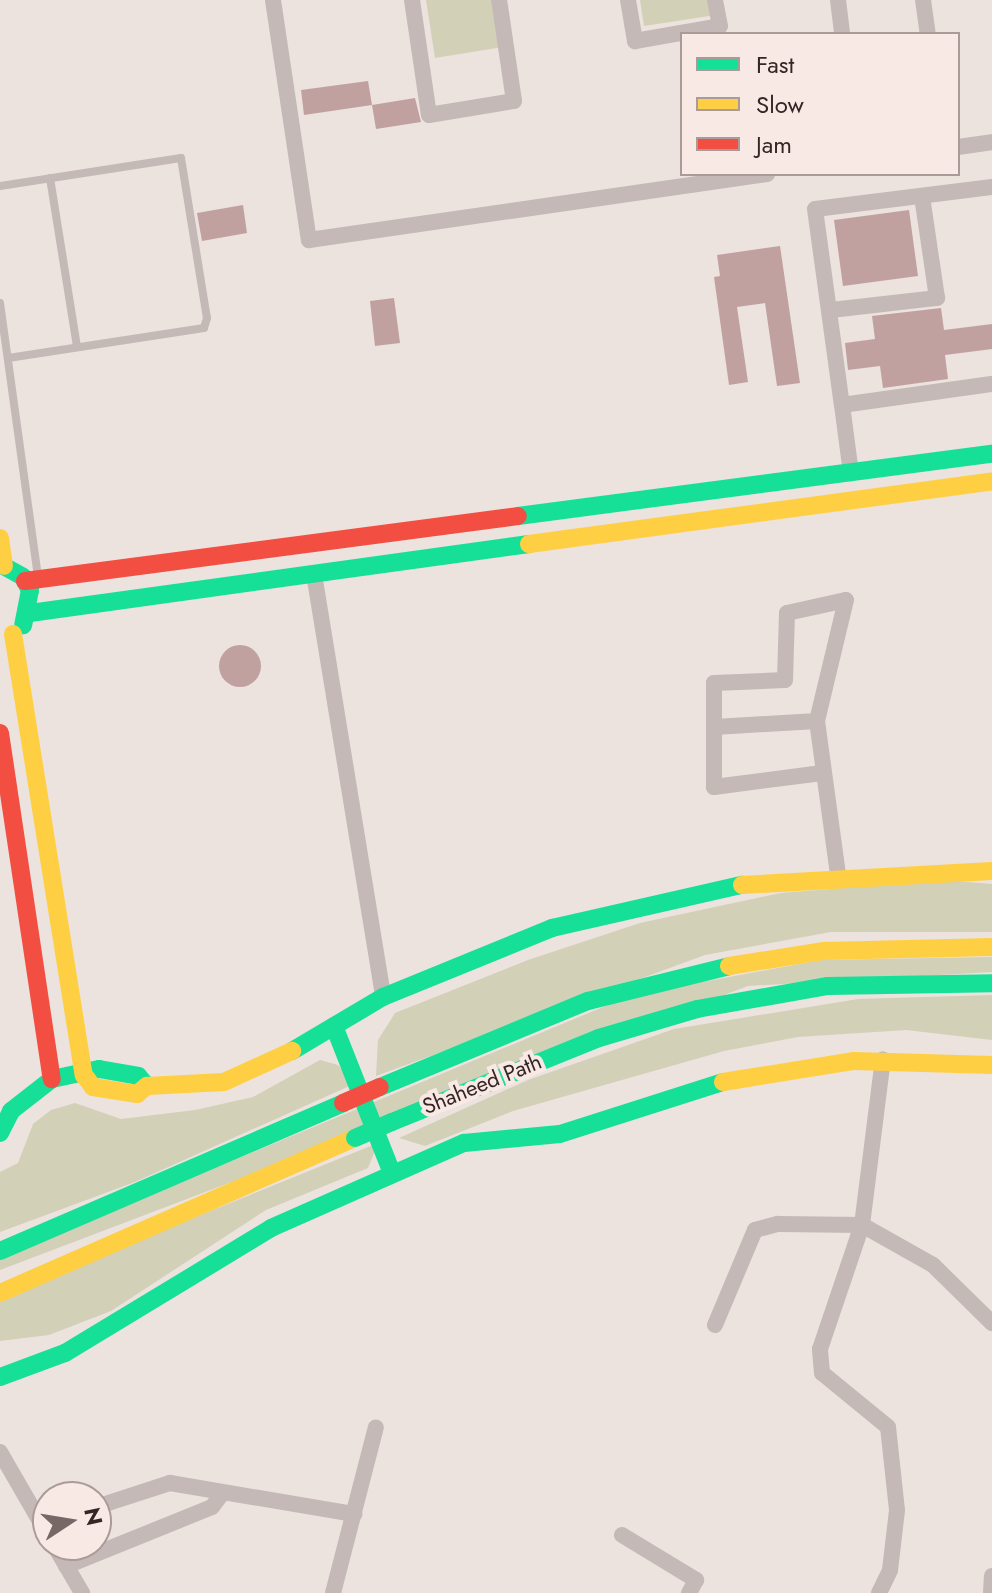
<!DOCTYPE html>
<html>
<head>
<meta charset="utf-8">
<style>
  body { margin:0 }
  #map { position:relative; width:992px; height:1593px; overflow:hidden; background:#ece2de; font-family:Jost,sans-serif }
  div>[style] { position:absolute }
  .green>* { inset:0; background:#d3d0b8 }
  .building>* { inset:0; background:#c0a1a0 }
  .round { border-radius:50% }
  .lane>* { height:8px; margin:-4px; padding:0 4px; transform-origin:4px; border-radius:4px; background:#c5b9b7 }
  .street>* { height:16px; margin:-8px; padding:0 8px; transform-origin:8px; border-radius:8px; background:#c5b9b7 }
  .fast>* { height:18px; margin:-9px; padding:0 9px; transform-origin:9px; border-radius:9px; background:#16e098 }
  .slow>* { height:18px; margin:-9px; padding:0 9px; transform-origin:9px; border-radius:9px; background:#ffcf43 }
  .jam>* { height:18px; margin:-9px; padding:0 9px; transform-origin:9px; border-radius:9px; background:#f24e42 }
  .fast-bridge>* { height:18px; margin:-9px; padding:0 9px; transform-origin:9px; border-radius:9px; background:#16e098 }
  .jam-bridge>* { height:18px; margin:-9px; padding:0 9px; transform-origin:9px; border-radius:9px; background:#f24e42 }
  span { translate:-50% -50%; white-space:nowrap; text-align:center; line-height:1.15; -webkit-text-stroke:8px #f9e9e4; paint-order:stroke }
  .street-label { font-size:22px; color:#352626 }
  .legend { position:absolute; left:680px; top:32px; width:280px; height:144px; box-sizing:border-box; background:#f9e9e4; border:2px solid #ab9b98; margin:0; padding:10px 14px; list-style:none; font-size:24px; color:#352626 }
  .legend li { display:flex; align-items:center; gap:16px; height:40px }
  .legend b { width:40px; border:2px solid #ab9b98 }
  .north { position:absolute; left:32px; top:1481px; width:80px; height:80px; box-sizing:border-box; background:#f9e9e4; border:2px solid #ab9b98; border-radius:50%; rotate:78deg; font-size:22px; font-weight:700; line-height:32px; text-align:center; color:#352626 }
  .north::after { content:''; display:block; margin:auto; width:28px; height:36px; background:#756866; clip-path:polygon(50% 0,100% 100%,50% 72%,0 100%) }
</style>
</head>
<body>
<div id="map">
  <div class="green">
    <div style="clip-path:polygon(426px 0,495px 0,503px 47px,435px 58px)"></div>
    <div style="clip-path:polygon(640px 0,713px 0,716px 15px,644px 26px)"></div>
    <div style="clip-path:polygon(943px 880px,992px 884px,992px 932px,831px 932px,705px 955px,376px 1076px,378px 1040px,395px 1013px,528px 960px,640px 923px,781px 893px)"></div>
    <div style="clip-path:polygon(992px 957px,992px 972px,748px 986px,0 1270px,0 1257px,632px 995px,821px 960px)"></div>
    <div style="clip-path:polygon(992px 995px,992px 1040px,906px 1030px,798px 1037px,724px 1051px,513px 1111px,425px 1146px,399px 1138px,528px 1080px,674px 1029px,858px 999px)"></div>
    <div style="clip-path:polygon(320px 1060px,338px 1065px,354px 1084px,135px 1182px,0 1232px,0 1172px,18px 1163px,33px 1124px,51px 1110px,75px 1103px,121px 1119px,195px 1110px,253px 1097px)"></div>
    <div style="clip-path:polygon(378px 1143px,368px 1168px,266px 1210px,111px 1311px,49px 1335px,0 1341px,0 1296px)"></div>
  </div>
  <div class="building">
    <div style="clip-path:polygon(368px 81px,372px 105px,304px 115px,301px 90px)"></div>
    <div style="clip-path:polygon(415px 98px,421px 122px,376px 129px,372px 105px)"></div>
    <div style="clip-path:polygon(243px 205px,247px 233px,202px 241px,197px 213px)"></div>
    <div style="clip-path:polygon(909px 210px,918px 276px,843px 286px,834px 220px)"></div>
    <div style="clip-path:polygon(780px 246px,800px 383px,777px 386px,765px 303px,737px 307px,748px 382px,729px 385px,714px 277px,720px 276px,717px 255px)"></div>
    <div style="clip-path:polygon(394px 298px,400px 343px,375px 346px,370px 301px)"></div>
    <div style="clip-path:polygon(941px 308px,944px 330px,992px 324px,992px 349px,945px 355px,948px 379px,883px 388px,880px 366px,848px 370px,845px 343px,875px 339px,872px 316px)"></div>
    <div class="round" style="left:219px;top:645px;width:42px;height:42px"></div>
  </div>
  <div class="lane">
    <div style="left:50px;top:178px;width:170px;rotate:80.9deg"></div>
    <div style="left:0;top:186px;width:183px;rotate:-8.8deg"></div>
    <div style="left:181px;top:158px;width:162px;rotate:80.8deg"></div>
    <div style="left:207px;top:318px;width:10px;rotate:107deg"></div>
    <div style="left:204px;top:328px;width:198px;rotate:171.3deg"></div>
    <div style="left:0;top:303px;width:276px;rotate:82.1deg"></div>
  </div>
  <div class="street">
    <div style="left:273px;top:0;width:243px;rotate:81.5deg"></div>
    <div style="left:309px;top:240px;width:463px;rotate:-8.2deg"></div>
    <div style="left:412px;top:0;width:116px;rotate:81.6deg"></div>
    <div style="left:429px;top:115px;width:86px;rotate:-9.4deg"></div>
    <div style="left:514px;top:101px;width:102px;rotate:-98.4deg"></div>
    <div style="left:628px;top:0;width:42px;rotate:80.3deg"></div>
    <div style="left:635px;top:41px;width:86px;rotate:-10deg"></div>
    <div style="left:720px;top:26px;width:26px;rotate:-101deg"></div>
    <div style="left:838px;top:0;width:34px;rotate:83deg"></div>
    <div style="left:923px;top:0;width:34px;rotate:82deg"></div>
    <div style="left:958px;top:147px;width:34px;rotate:-8deg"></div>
    <div style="left:992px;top:187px;width:178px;rotate:172.9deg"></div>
    <div style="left:815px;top:209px;width:198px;rotate:82.2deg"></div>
    <div style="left:842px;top:405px;width:151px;rotate:-8deg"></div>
    <div style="left:831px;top:310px;width:107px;rotate:-6.5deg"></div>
    <div style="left:937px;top:298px;width:102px;rotate:-98.4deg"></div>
    <div style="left:842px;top:405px;width:69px;rotate:82.5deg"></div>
    <div style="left:314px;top:574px;width:429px;rotate:80.7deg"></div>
    <div style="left:715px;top:727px;width:102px;rotate:-3.4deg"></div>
    <div style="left:822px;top:773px;width:109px;rotate:172.6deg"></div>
    <div style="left:714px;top:787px;width:104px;rotate:-90deg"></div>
    <div style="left:714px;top:683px;width:71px;rotate:-2.4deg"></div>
    <div style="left:785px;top:680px;width:67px;rotate:-88.3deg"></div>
    <div style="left:787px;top:613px;width:60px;rotate:-12.4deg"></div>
    <div style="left:846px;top:600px;width:124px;rotate:103.5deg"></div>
    <div style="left:817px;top:721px;width:155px;rotate:82.2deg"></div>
    <div style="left:715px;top:1325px;width:103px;rotate:-67.2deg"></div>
    <div style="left:755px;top:1230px;width:24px;rotate:-15deg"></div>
    <div style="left:778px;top:1224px;width:84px;rotate:0.7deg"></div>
    <div style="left:862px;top:1225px;width:81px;rotate:29.4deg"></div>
    <div style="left:933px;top:1265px;width:83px;rotate:44.5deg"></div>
    <div style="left:0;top:1452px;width:96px;rotate:60deg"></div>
    <div style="left:96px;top:1507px;width:78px;rotate:-18deg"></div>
    <div style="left:170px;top:1483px;width:187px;rotate:9.6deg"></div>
    <div style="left:622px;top:1535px;width:87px;rotate:31.3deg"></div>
    <div style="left:696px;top:1580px;width:15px;rotate:118deg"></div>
    <div style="left:54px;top:1545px;width:56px;rotate:59.7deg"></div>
    <div style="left:66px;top:1566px;width:157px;rotate:-22deg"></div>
    <div style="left:212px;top:1507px;width:15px;rotate:-53deg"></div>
    <div style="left:333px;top:1593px;width:171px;rotate:-75.5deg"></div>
    <div style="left:879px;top:1593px;width:25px;rotate:-64deg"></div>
    <div style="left:890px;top:1570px;width:60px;rotate:-83.3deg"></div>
    <div style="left:897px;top:1510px;width:83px;rotate:-96.2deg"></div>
    <div style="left:888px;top:1427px;width:85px;rotate:-140.7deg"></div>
    <div style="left:822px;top:1373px;width:24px;rotate:-95deg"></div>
    <div style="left:820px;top:1349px;width:131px;rotate:-71.3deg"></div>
    <div style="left:862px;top:1225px;width:167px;rotate:-82.8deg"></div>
    <div style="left:991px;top:1593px;width:17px;rotate:-87deg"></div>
  </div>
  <div class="fast">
    <div style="left:518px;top:516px;width:478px;rotate:-7.5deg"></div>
    <div style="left:0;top:564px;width:26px;rotate:29deg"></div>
    <div style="left:23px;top:577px;width:15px;rotate:62deg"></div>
    <div style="left:30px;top:590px;width:36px;rotate:101deg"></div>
    <div style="left:30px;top:613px;width:504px;rotate:-7.87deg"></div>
    <div style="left:334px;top:1026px;width:156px;rotate:68.5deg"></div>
    <div style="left:292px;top:1051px;width:106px;rotate:-30.7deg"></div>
    <div style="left:383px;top:997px;width:183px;rotate:-22.2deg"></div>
    <div style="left:552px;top:928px;width:195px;rotate:-12.8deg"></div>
    <div style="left:380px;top:1087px;width:225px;rotate:-22.5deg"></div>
    <div style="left:588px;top:1001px;width:145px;rotate:-13.9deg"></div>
    <div style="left:392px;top:1122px;width:223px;rotate:-22.1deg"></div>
    <div style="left:599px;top:1038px;width:102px;rotate:-16.5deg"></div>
    <div style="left:697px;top:1009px;width:133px;rotate:-10deg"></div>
    <div style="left:828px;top:986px;width:164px;rotate:-1deg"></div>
    <div style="left:0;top:1133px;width:25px;rotate:-63deg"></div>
    <div style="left:11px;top:1111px;width:52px;rotate:-38deg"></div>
    <div style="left:52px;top:1079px;width:48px;rotate:-12deg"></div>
    <div style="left:99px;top:1069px;width:40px;rotate:10deg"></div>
    <div style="left:138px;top:1076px;width:13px;rotate:48deg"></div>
    <div style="left:0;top:1251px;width:374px;rotate:-23.3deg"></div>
    <div style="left:0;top:1377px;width:69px;rotate:-20.3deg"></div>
    <div style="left:65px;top:1353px;width:241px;rotate:-31.2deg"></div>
    <div style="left:271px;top:1228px;width:211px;rotate:-23.8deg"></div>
    <div style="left:464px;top:1143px;width:96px;rotate:-5.4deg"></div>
    <div style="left:560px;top:1134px;width:171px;rotate:-17.7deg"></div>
  </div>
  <div class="slow">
    <div style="left:0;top:538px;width:28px;rotate:82deg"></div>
    <div style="left:529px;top:544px;width:467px;rotate:-7.7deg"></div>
    <div style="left:13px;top:634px;width:447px;rotate:80.9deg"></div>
    <div style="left:84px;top:1075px;width:15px;rotate:53deg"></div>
    <div style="left:93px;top:1087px;width:45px;rotate:9deg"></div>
    <div style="left:137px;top:1094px;width:13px;rotate:-39deg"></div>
    <div style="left:147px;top:1086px;width:77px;rotate:-3deg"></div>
    <div style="left:224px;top:1082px;width:75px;rotate:-24.5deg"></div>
    <div style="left:742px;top:885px;width:250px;rotate:-3.2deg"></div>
    <div style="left:729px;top:966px;width:96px;rotate:-9deg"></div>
    <div style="left:824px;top:951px;width:168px;rotate:-1.4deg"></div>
    <div style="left:723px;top:1082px;width:133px;rotate:-9.1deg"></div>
    <div style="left:854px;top:1061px;width:138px;rotate:1.7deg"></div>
    <div style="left:0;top:1293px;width:387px;rotate:-23.6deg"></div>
  </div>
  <div class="jam">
    <div style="left:25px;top:581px;width:497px;rotate:-7.5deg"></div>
    <div style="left:0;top:733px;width:350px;rotate:81.5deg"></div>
  </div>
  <div class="fast-bridge">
    <div style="left:355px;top:1138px;width:40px;rotate:-23.4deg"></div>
  </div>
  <div class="jam-bridge">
    <div style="left:343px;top:1103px;width:40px;rotate:-23.4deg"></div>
  </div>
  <div class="street-label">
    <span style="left:482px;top:1084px;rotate:-22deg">Shaheed Path</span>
  </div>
  <ul class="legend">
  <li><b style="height:10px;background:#16e098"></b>Fast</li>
  <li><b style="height:10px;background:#ffcf43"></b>Slow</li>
  <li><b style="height:10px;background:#f24e42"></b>Jam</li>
  </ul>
  <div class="north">N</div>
</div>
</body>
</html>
